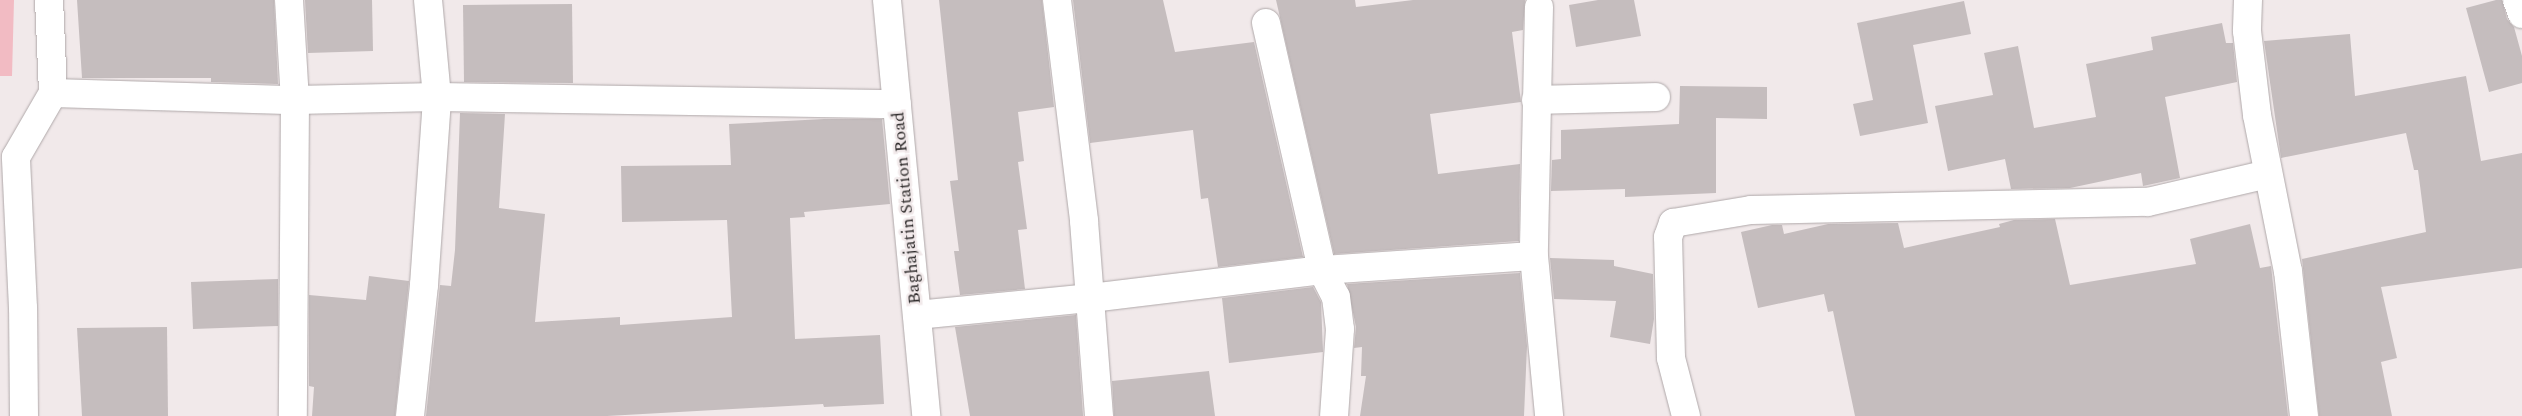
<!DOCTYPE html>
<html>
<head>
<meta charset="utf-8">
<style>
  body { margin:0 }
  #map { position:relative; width:2522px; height:416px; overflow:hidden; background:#f1e9ea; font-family:Spectral,serif }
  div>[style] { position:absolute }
  .green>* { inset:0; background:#f2bbc3 }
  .building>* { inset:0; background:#c5bdbe }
  .roads { filter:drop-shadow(0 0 1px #afa8a9) drop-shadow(0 0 1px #afa8a9) }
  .minor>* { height:28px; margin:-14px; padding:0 14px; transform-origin:14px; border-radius:14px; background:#fff }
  span { translate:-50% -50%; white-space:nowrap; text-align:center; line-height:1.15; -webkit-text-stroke:5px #f1e9ea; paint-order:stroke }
  .street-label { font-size:18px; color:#2d2a2a }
</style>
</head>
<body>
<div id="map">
  <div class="green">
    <div style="clip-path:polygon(0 0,14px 0,12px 76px,0 76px)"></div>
  </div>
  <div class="building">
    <div style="clip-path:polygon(77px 0,274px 0,278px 84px,211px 82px,211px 78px,82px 78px)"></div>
    <div style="clip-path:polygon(305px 0,372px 0,373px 51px,308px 53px)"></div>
    <div style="clip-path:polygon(939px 0,1042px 0,1054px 107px,1018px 112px,1024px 161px,1018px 162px,1027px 229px,1018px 230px,1025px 289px,960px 295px,954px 251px,959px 251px,950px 181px,958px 180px)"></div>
    <div style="clip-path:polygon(1073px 0,1163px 0,1175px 52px,1254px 42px,1303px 257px,1218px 267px,1208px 198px,1201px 199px,1193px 130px,1090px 143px)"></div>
    <div style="clip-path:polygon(1276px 0,1355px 0,1356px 7px,1413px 0,1525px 0,1523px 30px,1512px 32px,1521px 102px,1430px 114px,1438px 174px,1520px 164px,1519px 241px,1334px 254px)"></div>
    <div style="clip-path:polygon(1598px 0,1634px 0,1641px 36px,1576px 47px,1569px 5px)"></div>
    <div style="clip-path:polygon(2496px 0,2502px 0,2507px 19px,2514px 27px,2522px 56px,2522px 83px,2489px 92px,2466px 8px)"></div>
    <div style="clip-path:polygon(1964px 1px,1971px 34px,1913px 45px,1928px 123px,1860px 136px,1853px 104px,1873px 100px,1857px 23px)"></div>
    <div style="clip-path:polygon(572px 4px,573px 83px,464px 82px,463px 5px)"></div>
    <div style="clip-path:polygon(2222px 23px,2226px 43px,2233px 43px,2237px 82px,2165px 97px,2180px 178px,2143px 186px,2141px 173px,2070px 188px,2011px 189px,2005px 159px,1948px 171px,1935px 106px,1993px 95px,1984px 53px,2018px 46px,2034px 128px,2096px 117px,2086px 64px,2153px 50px,2151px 37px)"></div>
    <div style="clip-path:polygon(2350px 34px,2355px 96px,2466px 76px,2481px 161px,2522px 153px,2522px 268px,2381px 287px,2397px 358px,2381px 362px,2392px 416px,2319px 416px,2302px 259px,2426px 232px,2418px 170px,2414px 170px,2406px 133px,2281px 158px,2264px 41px)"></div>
    <div style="clip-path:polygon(1680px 86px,1767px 87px,1767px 119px,1716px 118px,1716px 193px,1625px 197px,1625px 189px,1551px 191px,1552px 160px,1561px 159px,1561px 130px,1679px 124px)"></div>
    <div style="clip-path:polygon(460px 113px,505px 114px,499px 208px,545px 214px,535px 322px,620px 317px,620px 325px,732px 317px,727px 220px,622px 222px,621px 166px,731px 165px,729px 124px,824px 119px,882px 119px,890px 204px,804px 212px,805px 217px,790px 218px,795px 339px,880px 335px,884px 404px,824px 407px,823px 404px,607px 416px,426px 416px,440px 285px,451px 286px,455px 250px)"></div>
    <div style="clip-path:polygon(2055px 219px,2070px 285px,2196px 264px,2190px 239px,2250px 224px,2260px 268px,2271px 266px,2288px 416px,1855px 416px,1833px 311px,1828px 312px,1824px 294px,1758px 308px,1741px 232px,1772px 225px,1782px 225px,1784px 234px,1828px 224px,1898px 223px,1904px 248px,2000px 227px,1999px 224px,2014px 220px)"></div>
    <div style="clip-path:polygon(1550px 258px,1614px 260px,1614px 266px,1653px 274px,1654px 319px,1650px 344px,1610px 337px,1616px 301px,1554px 299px)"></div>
    <div style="clip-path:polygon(1520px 273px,1527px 346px,1524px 416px,1360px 416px,1366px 376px,1361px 376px,1362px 347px,1354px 348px,1356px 327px,1347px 284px)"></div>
    <div style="clip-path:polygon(369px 276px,409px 281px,395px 416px,312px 416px,314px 387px,309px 386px,309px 295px,366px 300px)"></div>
    <div style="clip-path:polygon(278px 279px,278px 326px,193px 329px,191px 282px)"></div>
    <div style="clip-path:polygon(1313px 287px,1321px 302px,1323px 352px,1229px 363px,1222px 298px)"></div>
    <div style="clip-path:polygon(1076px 315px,1083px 416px,970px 416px,955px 327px)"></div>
    <div style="clip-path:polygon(167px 327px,168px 416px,82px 416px,77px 328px)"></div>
    <div style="clip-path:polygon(1209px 371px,1215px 416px,1114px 416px,1112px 381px)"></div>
  </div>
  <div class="roads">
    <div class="minor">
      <div style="left:49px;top:0;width:93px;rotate:87.5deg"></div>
      <div style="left:53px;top:93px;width:242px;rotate:1.7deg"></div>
      <div style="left:295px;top:100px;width:142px;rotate:-1.2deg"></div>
      <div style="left:437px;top:97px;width:460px;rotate:0.9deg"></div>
      <div style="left:289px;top:0;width:100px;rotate:86.6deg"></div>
      <div style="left:295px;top:100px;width:316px;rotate:90.4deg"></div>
      <div style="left:887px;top:0;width:418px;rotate:84.6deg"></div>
      <div style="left:1057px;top:0;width:223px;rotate:83deg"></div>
      <div style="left:1084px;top:221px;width:196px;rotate:85.6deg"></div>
      <div style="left:2248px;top:0;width:31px;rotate:92deg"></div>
      <div style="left:2247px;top:31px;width:85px;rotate:83.2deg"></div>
      <div style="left:2257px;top:115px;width:159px;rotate:78.8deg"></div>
      <div style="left:2288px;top:271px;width:146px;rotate:83.7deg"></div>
      <div style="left:2517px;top:0;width:15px;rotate:70deg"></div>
      <div style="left:1539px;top:7px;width:249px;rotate:91.2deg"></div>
      <div style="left:1534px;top:256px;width:161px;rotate:84.6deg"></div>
      <div style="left:1266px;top:23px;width:253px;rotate:77.2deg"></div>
      <div style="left:1322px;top:270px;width:30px;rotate:63deg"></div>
      <div style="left:1336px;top:297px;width:32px;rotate:83deg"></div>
      <div style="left:1340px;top:329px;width:87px;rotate:93.9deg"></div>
      <div style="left:1536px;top:100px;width:120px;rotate:-1.4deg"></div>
      <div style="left:917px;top:315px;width:175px;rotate:-5.6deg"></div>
      <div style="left:1091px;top:298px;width:233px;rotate:-6.9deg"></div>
      <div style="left:1322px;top:270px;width:212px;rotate:-3.8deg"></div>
      <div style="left:24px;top:416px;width:108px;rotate:-90.5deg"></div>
      <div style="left:23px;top:308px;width:151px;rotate:-92.7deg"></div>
      <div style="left:16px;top:157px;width:74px;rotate:-60deg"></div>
      <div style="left:410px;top:416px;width:132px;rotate:-83.9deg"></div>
      <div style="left:424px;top:285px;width:188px;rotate:-86deg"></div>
      <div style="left:437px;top:97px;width:97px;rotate:-95.3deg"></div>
      <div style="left:1686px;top:416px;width:60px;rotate:-104.5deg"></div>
      <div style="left:1671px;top:358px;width:121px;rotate:-91.4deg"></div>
      <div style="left:1668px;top:237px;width:15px;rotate:-70deg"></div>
      <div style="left:1673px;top:223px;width:79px;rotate:-9.5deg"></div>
      <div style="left:1751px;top:210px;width:397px;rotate:-1.2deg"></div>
      <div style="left:2148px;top:202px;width:123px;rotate:-13.1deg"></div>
    </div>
  </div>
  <div class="street-label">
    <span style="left:907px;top:208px;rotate:-95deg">Baghajatin Station Road</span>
  </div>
</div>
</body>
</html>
